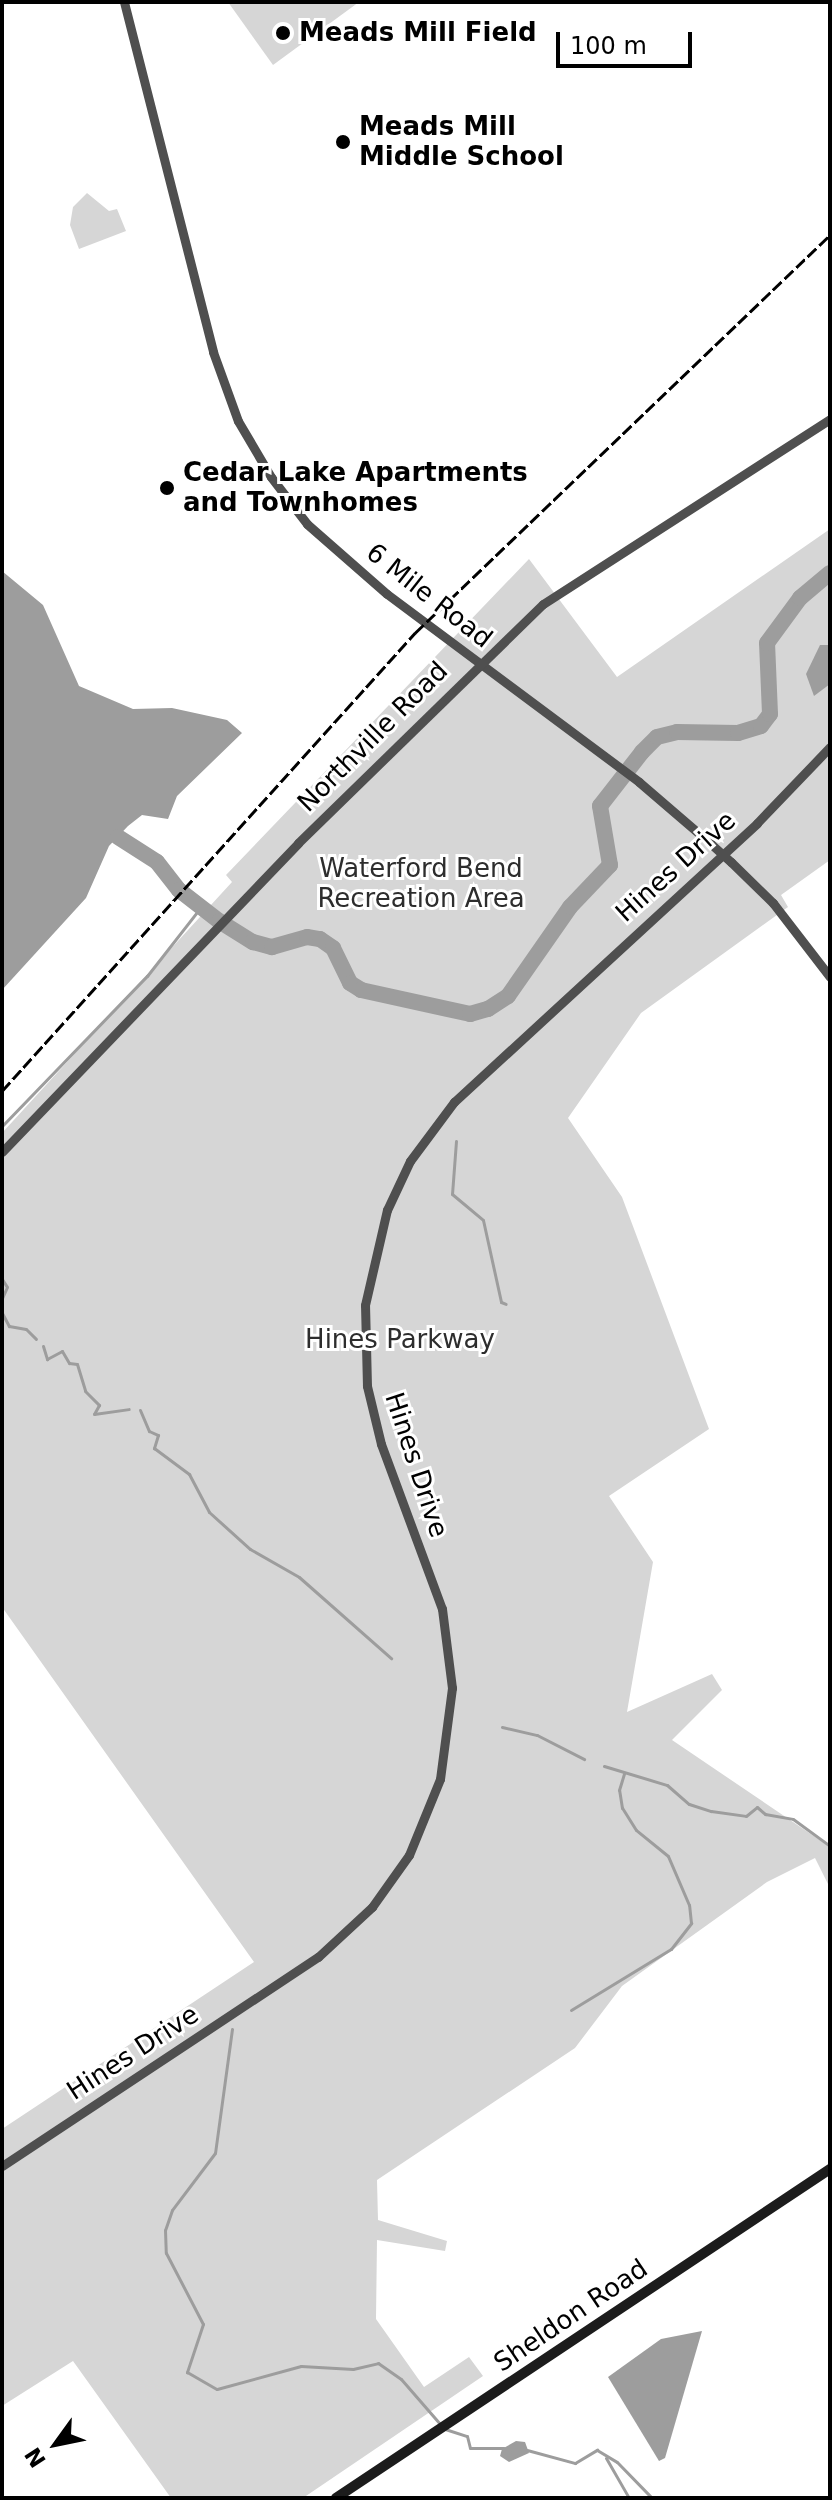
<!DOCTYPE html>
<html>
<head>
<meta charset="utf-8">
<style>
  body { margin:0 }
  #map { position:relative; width:832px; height:2500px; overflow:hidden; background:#fff; font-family:"DejaVu Sans",sans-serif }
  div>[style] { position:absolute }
  .green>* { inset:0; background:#d6d6d6 }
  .water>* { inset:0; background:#9d9d9d }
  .stream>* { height:3px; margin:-1.5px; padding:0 1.5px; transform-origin:1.5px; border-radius:1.5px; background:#9d9d9d }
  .river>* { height:16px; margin:-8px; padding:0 8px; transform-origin:8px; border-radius:8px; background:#9d9d9d }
  .tertiary>* { height:9px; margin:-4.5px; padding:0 4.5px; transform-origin:4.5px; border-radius:4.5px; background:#4f4f4f }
  .secondary>* { height:10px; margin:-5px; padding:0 5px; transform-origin:5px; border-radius:5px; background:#1c1c1c }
  .rail>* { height:3px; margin-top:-1.5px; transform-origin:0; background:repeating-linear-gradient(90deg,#000 0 12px,transparent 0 16px) }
  .tertiary-bridge>* { height:9px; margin:-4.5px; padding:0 4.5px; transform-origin:4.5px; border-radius:4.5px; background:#4f4f4f }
  .dots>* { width:22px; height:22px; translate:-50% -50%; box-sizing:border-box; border:4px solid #fff; border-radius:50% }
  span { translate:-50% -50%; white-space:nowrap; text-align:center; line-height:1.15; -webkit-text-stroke:6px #fff; paint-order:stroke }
  .poi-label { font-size:26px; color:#000; font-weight:700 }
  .left { translate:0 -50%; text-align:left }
  .street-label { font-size:26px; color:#000 }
  .park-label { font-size:26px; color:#2d2d2d }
  .frame { position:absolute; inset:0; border:4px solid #000; pointer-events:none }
  .north { position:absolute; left:16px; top:2404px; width:80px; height:80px; -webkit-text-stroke:6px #fff; paint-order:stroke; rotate:237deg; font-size:22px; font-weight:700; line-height:32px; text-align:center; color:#000 }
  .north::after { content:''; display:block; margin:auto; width:28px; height:36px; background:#000; clip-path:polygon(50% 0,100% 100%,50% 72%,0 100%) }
  .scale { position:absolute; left:556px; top:32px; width:136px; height:36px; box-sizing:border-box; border:4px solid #000; border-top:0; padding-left:10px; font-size:24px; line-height:28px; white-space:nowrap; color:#000; -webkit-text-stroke:6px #fff; paint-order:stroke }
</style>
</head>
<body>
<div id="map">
  <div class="green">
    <div style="clip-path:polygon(228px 2px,359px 2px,273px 65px)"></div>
    <div style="clip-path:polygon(87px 193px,109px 211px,117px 209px,126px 231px,79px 249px,70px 225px,73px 207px)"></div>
    <div style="clip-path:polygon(830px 529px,830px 860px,781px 895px,788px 907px,641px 1013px,568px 1118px,622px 1197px,709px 1429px,609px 1496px,653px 1562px,627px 1712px,712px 1674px,722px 1690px,672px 1740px,830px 1847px,830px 1888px,815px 1858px,767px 1882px,622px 1986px,575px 2048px,377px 2180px,378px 2220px,447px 2241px,445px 2251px,377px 2240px,376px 2319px,424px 2387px,469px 2357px,483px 2376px,303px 2498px,171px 2498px,73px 2361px,2px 2406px,2px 2129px,254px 1962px,2px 1607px,2px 1133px,232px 882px,226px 875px,529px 559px,617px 677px)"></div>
  </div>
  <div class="water">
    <div style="clip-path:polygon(2px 571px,43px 605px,79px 686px,133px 709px,172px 708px,227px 720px,242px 733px,177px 796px,168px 819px,142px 815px,128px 826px,109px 846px,86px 898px,2px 990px)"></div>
    <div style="clip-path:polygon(820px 645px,830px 645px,830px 684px,814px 696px,806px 674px)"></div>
    <div style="clip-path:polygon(702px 2331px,665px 2458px,659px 2461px,608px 2377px,661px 2339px)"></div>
    <div style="clip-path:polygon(516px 2441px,525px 2442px,529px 2453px,509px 2462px,500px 2456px,502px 2449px)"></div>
  </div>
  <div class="stream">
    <div style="left:2px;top:1126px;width:209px;rotate:-46deg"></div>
    <div style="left:147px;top:976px;width:88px;rotate:-52deg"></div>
    <div style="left:456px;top:1141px;width:53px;rotate:94.3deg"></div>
    <div style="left:452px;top:1194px;width:40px;rotate:40deg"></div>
    <div style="left:483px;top:1220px;width:84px;rotate:77.6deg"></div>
    <div style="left:501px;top:1302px;width:5px;rotate:22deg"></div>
    <div style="left:2px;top:1279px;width:9px;rotate:58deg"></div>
    <div style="left:7px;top:1287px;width:12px;rotate:114deg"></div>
    <div style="left:2px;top:1313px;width:15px;rotate:62deg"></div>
    <div style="left:9px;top:1326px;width:17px;rotate:10deg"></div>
    <div style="left:26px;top:1329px;width:14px;rotate:45deg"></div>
    <div style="left:43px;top:1346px;width:14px;rotate:73deg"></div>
    <div style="left:47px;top:1359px;width:17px;rotate:-28deg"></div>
    <div style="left:62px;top:1351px;width:14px;rotate:60deg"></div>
    <div style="left:69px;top:1363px;width:8px;rotate:7deg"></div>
    <div style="left:77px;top:1364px;width:28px;rotate:73deg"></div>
    <div style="left:85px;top:1391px;width:20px;rotate:45deg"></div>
    <div style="left:99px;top:1405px;width:10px;rotate:119deg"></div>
    <div style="left:94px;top:1414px;width:35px;rotate:-8deg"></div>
    <div style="left:140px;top:1410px;width:23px;rotate:67deg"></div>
    <div style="left:149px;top:1431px;width:10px;rotate:24deg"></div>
    <div style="left:158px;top:1435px;width:14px;rotate:107deg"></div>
    <div style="left:154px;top:1448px;width:44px;rotate:36.6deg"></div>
    <div style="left:189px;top:1474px;width:43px;rotate:62.2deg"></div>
    <div style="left:209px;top:1512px;width:55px;rotate:42.1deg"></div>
    <div style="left:250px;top:1549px;width:56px;rotate:29.7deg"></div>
    <div style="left:299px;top:1577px;width:123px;rotate:41.4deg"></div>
    <div style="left:502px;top:1727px;width:36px;rotate:13deg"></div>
    <div style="left:537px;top:1735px;width:53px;rotate:27.1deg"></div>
    <div style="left:604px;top:1766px;width:66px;rotate:16.8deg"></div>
    <div style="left:667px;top:1785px;width:29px;rotate:41deg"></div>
    <div style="left:689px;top:1804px;width:23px;rotate:18deg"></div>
    <div style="left:711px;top:1811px;width:35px;rotate:8deg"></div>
    <div style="left:746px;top:1816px;width:14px;rotate:-39deg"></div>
    <div style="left:757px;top:1807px;width:11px;rotate:41deg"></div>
    <div style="left:765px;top:1814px;width:28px;rotate:10deg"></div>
    <div style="left:793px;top:1819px;width:46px;rotate:36.1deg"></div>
    <div style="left:571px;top:2010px;width:117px;rotate:-31.4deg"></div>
    <div style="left:671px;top:1949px;width:33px;rotate:-52deg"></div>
    <div style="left:691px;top:1923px;width:18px;rotate:-96deg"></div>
    <div style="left:689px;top:1905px;width:53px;rotate:-113.2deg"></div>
    <div style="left:668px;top:1856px;width:41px;rotate:-140.9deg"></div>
    <div style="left:636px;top:1830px;width:26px;rotate:-122deg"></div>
    <div style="left:622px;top:1808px;width:18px;rotate:-99deg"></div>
    <div style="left:619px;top:1790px;width:17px;rotate:-73deg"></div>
    <div style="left:232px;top:2029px;width:125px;rotate:97.8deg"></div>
    <div style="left:215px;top:2153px;width:71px;rotate:127deg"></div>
    <div style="left:172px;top:2210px;width:21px;rotate:109deg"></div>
    <div style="left:165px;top:2230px;width:23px;rotate:88deg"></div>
    <div style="left:166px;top:2253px;width:80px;rotate:62.5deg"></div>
    <div style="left:203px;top:2324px;width:51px;rotate:108.4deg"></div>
    <div style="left:187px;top:2372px;width:34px;rotate:30deg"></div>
    <div style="left:217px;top:2389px;width:87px;rotate:-15.3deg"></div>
    <div style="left:301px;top:2366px;width:52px;rotate:3.3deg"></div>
    <div style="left:353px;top:2369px;width:26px;rotate:-13deg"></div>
    <div style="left:378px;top:2363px;width:28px;rotate:35deg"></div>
    <div style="left:401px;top:2379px;width:60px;rotate:49.1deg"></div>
    <div style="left:445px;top:2429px;width:23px;rotate:18deg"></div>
    <div style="left:467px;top:2436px;width:12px;rotate:76deg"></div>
    <div style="left:470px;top:2448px;width:34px"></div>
    <div style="left:527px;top:2450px;width:50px;rotate:15.2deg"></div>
    <div style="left:575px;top:2463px;width:26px;rotate:-31deg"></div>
    <div style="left:597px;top:2450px;width:23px;rotate:31deg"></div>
    <div style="left:617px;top:2462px;width:50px;rotate:45.8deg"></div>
    <div style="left:606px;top:2458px;width:46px;rotate:60.1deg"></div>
  </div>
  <div class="river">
    <div style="left:118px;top:837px;width:46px;rotate:32.7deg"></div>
    <div style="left:157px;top:862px;width:36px;rotate:52deg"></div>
    <div style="left:179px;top:890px;width:51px;rotate:37.8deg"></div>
    <div style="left:219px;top:921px;width:40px;rotate:32deg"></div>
    <div style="left:253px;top:942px;width:20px;rotate:15deg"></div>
    <div style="left:272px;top:947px;width:36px;rotate:-16deg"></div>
    <div style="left:307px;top:937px;width:13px;rotate:9deg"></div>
    <div style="left:320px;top:939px;width:16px;rotate:35deg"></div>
    <div style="left:333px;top:948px;width:39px;rotate:64deg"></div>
    <div style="left:350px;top:983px;width:13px;rotate:32deg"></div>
    <div style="left:361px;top:990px;width:112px;rotate:12.4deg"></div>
    <div style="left:470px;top:1014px;width:19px;rotate:-16deg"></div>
    <div style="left:488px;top:1009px;width:24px;rotate:-33deg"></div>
    <div style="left:508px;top:996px;width:108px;rotate:-55.1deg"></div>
    <div style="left:570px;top:907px;width:58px;rotate:-46.4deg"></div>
    <div style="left:610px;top:865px;width:60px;rotate:-99.6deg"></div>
    <div style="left:600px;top:806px;width:68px;rotate:-52.1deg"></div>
    <div style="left:642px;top:752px;width:21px;rotate:-45deg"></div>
    <div style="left:657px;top:737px;width:21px;rotate:-14deg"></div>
    <div style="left:677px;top:732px;width:61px;rotate:0.9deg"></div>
    <div style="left:738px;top:733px;width:24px;rotate:-17deg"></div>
    <div style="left:761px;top:726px;width:15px;rotate:-53deg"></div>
    <div style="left:770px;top:714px;width:71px;rotate:-92.4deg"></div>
    <div style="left:767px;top:643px;width:56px;rotate:-53.7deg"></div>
    <div style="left:800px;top:598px;width:39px;rotate:-40deg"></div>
  </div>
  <div class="tertiary">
    <div style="left:124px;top:2px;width:361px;rotate:75.7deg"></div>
    <div style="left:213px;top:352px;width:73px;rotate:70.1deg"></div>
    <div style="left:238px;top:421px;width:65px;rotate:59.5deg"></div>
    <div style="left:271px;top:477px;width:59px;rotate:52.5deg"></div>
    <div style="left:307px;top:524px;width:106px;rotate:41.2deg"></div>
    <div style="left:387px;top:594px;width:314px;rotate:36.7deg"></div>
    <div style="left:639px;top:782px;width:95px;rotate:40.7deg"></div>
    <div style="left:731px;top:862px;width:59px;rotate:44.3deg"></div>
    <div style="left:773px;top:903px;width:93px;rotate:52.4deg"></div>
    <div style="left:2px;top:1152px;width:428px;rotate:-46.2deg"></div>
    <div style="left:298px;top:843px;width:342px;rotate:-44.3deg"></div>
    <div style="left:543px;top:604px;width:341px;rotate:-32.8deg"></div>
    <div style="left:2px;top:2166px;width:379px;rotate:-33.5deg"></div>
    <div style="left:318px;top:1957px;width:74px;rotate:-42.8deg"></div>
    <div style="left:372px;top:1907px;width:64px;rotate:-54.6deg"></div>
    <div style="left:409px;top:1855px;width:82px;rotate:-67.8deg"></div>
    <div style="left:440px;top:1779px;width:92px;rotate:-82.5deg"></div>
    <div style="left:452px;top:1688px;width:80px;rotate:-97.2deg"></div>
    <div style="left:442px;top:1609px;width:176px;rotate:-110.3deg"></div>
    <div style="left:381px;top:1444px;width:60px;rotate:-103.6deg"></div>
    <div style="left:367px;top:1386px;width:81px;rotate:-91.4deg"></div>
    <div style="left:365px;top:1305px;width:98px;rotate:-77deg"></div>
    <div style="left:387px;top:1210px;width:54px;rotate:-64.9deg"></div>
    <div style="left:410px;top:1161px;width:74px;rotate:-53.3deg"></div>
    <div style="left:454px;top:1102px;width:412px;rotate:-42.6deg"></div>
    <div style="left:757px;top:823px;width:105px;rotate:-46.2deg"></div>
  </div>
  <div class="secondary">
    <div style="left:336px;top:2498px;width:594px;rotate:-33.66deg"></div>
  </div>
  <div class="rail">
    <div style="left:2px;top:1091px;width:617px;rotate:-47.96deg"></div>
    <div style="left:415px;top:633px;width:575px;rotate:-43.8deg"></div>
  </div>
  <div class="tertiary-bridge">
    <div style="left:711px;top:844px;width:27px;rotate:42deg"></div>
  </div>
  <div class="dots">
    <div style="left:283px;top:33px;background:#000"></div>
    <div style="left:343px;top:142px;background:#000"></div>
    <div style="left:167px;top:488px;background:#000"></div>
  </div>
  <div class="poi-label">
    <span class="left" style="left:299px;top:33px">Meads Mill Field</span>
    <span class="left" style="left:359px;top:142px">Meads Mill<br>Middle School</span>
    <span class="left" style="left:183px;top:488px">Cedar Lake Apartments<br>and Townhomes</span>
  </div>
  <div class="street-label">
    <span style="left:429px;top:596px;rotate:38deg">6 Mile Road</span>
    <span style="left:373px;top:737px;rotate:-45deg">Northville Road</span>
    <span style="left:676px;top:867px;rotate:-42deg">Hines Drive</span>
    <span style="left:416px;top:1465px;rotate:72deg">Hines Drive</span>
    <span style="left:133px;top:2053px;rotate:-33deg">Hines Drive</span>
    <span style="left:571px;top:2316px;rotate:-34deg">Sheldon Road</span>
  </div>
  <div class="park-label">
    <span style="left:421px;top:884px">Waterford Bend<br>Recreation Area</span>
    <span style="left:400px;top:1340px">Hines Parkway</span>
  </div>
  <div class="frame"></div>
  <div class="north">N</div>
  <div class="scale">100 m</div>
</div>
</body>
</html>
